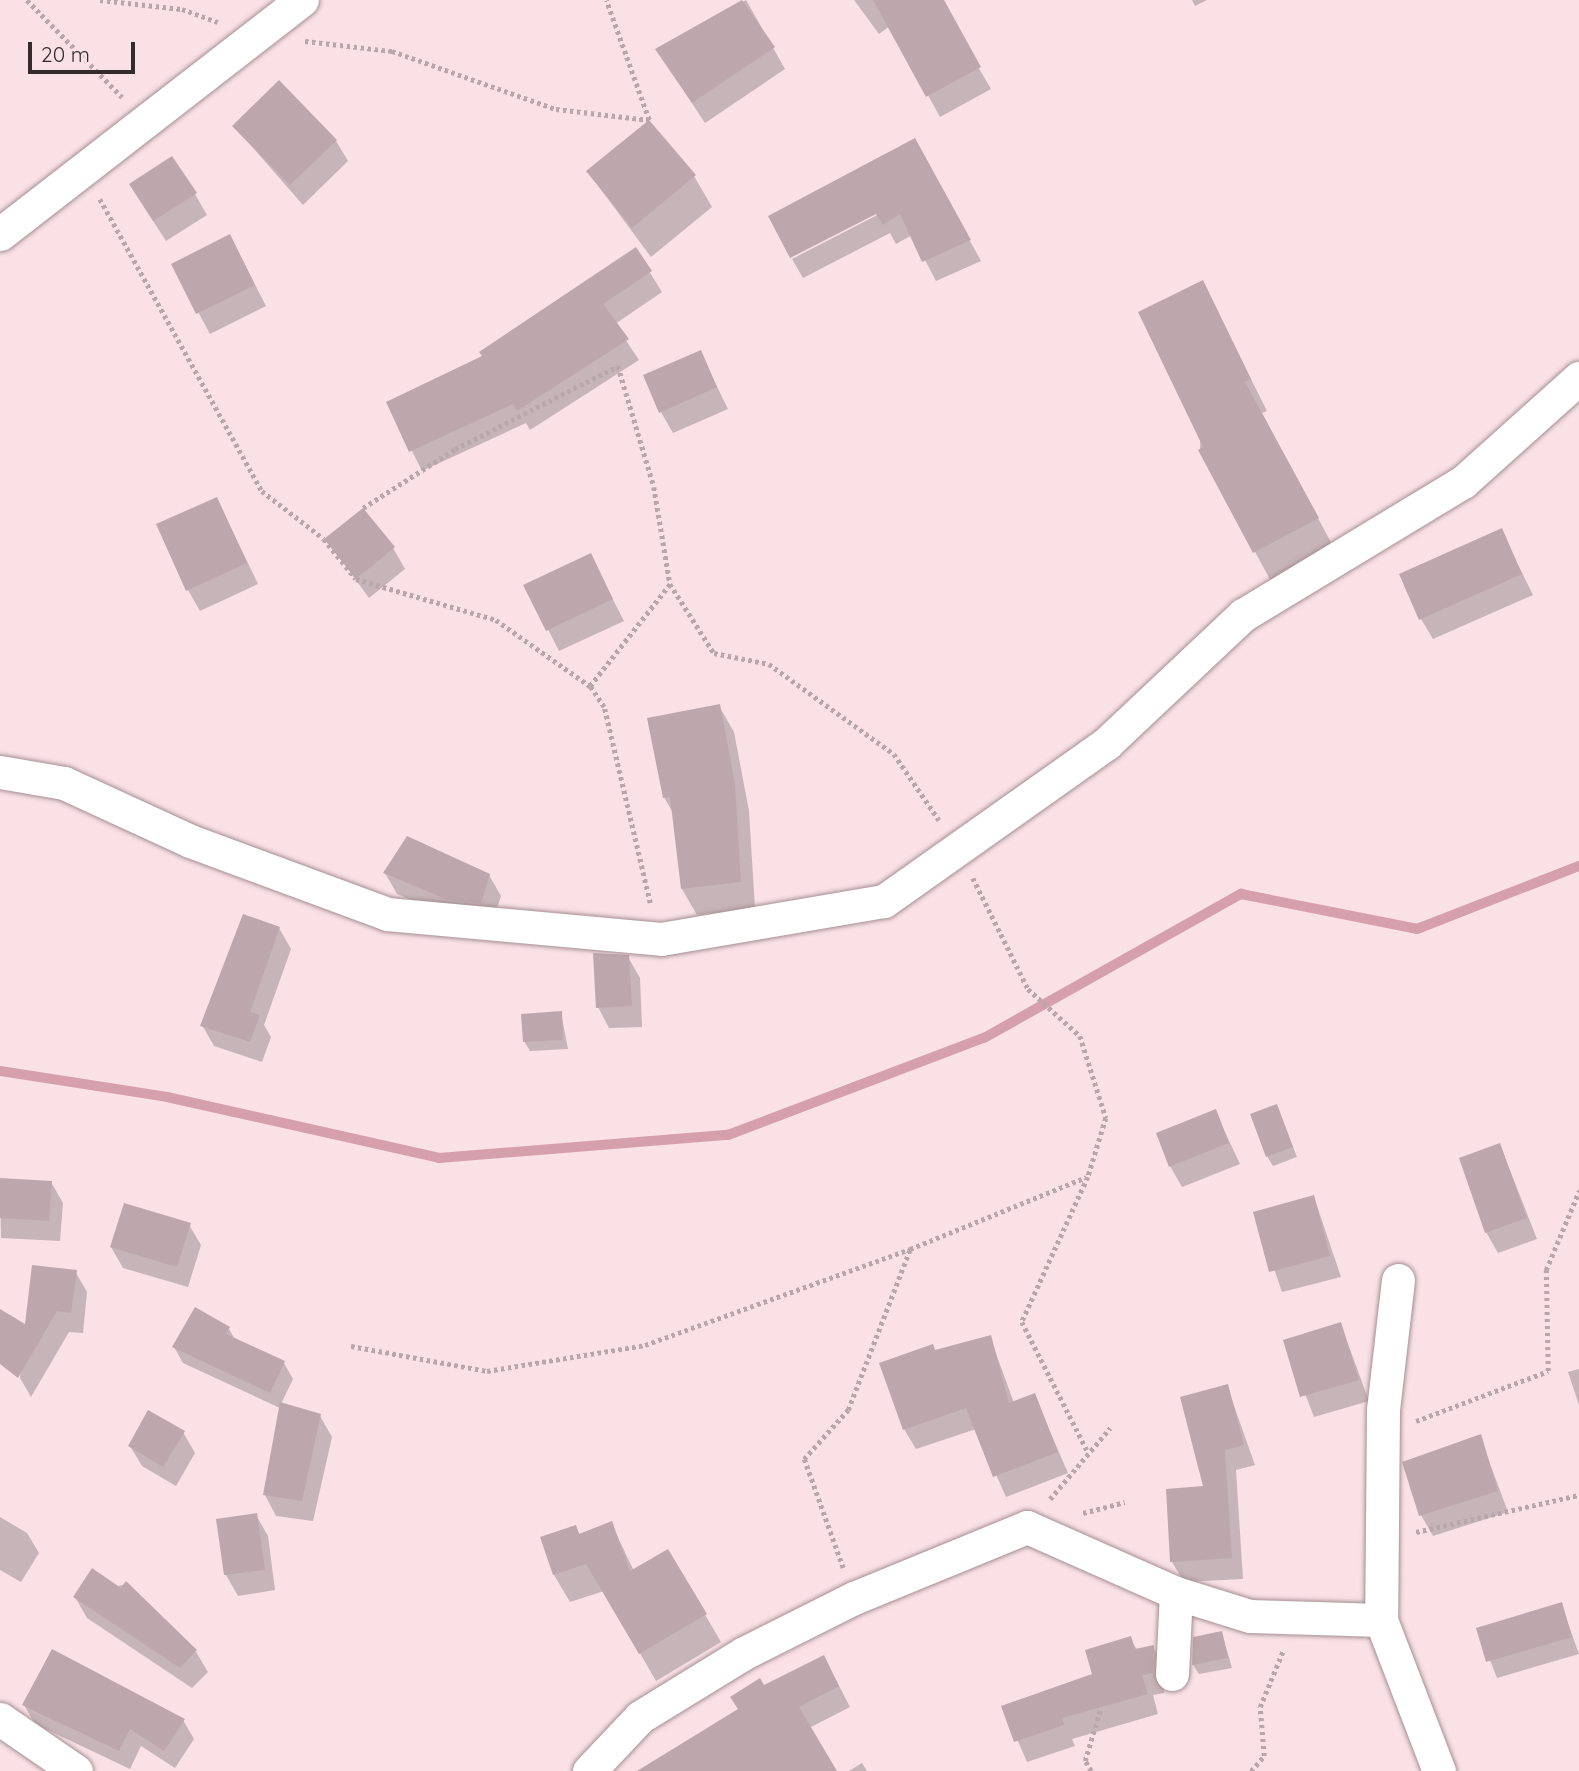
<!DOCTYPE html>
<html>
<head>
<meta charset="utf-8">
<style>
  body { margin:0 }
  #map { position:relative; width:1579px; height:1771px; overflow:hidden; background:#f9e1e6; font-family:Quicksand,sans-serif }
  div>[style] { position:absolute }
  .shadow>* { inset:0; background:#0003 }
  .stream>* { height:10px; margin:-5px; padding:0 5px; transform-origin:5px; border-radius:5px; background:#d69fac }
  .building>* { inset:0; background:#bea7ac }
  .path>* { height:4.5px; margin-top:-2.25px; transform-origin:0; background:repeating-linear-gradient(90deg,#b9a6aa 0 3.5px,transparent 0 7px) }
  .roads { filter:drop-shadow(0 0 2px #a58f93) drop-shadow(0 0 2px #a58f93) }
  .street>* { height:33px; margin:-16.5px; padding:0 16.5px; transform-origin:16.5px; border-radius:16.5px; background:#fff }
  span { translate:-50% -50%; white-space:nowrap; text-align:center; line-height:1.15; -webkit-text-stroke:7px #f9e1e6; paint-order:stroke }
  .scale { position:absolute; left:28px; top:42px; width:107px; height:32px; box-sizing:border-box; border:4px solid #342b2d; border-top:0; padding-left:9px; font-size:21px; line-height:24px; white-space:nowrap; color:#342b2d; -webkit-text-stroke:5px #f9e1e6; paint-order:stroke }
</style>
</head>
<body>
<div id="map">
  <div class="shadow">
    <div style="clip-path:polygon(746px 0,785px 69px,705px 123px,657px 50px)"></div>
    <div style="clip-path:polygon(854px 0,939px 0,991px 89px,940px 117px,890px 26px,879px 34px)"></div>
    <div style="clip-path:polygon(1192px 0,1207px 0,1195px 6px)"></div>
    <div style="clip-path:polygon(234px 126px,336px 141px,348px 161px,303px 205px)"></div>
    <div style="clip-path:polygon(926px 161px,981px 261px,936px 281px,912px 235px,896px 244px,890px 233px,803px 278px,792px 259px,885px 211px)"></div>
    <div style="clip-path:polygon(588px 172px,694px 176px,712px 207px,651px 257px)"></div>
    <div style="clip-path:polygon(195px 194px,207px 215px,166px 241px,143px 205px)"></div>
    <div style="clip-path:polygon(636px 250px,662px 292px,615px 324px,639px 360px,530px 430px,526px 423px,422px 471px,388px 403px,484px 357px)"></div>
    <div style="clip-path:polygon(241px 257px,266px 306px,210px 334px,173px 265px)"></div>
    <div style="clip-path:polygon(1203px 283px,1267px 411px,1262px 413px,1335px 550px,1272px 583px,1200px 451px)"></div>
    <div style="clip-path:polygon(700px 352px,728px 409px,673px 433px,661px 412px)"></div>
    <div style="clip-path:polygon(217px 499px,258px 584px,200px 611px,188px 590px)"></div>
    <div style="clip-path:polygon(1501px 530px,1533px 595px,1433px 639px,1421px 619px)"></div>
    <div style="clip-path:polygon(326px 539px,393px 548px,405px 569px,369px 598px)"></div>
    <div style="clip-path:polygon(590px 555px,624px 621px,559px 651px,526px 586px)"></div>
    <div style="clip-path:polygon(719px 706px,734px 732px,749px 811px,755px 908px,697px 915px,682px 889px,673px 813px,664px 797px)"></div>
    <div style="clip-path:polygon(385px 873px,489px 875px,501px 896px,492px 923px,462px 921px,397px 894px)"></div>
    <div style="clip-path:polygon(279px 928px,291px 949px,264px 1025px,271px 1037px,262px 1062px,214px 1046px,202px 1025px)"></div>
    <div style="clip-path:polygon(628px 957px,640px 978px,642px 1027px,609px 1028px,598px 1007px)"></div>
    <div style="clip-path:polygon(561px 1013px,568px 1049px,530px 1051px,524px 1041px)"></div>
    <div style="clip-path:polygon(1277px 1106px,1297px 1157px,1273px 1166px,1267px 1156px)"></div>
    <div style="clip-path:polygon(1215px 1111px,1240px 1164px,1182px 1187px,1170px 1166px)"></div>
    <div style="clip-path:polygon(1500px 1145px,1537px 1239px,1498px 1253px,1486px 1232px)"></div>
    <div style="clip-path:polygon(0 1180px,51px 1182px,63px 1203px,60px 1241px,1px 1238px)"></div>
    <div style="clip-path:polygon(1314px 1197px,1341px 1277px,1282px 1292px,1255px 1213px)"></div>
    <div style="clip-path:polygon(189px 1225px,201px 1245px,188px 1287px,123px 1268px,111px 1247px)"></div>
    <div style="clip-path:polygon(33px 1267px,75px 1271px,87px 1292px,83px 1333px,69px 1332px,31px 1397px,20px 1378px)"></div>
    <div style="clip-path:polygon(1341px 1325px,1369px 1401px,1314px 1417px,1285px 1341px)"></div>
    <div style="clip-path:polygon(229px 1329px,236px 1341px,284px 1363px,293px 1379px,281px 1404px,320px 1416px,332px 1437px,313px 1521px,276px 1516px,265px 1495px,280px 1408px,183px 1363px,174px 1347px)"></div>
    <div style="clip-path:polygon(990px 1337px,1014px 1403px,1034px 1395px,1068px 1473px,1006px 1497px,976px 1429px,916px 1449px,904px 1429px,935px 1351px)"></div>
    <div style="clip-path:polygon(1579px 1369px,1579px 1405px,1568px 1372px)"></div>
    <div style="clip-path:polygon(1227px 1386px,1255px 1465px,1236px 1470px,1243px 1579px,1184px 1582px,1172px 1562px,1206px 1487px)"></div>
    <div style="clip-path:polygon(183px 1432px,195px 1453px,176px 1486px,142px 1466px,130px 1446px)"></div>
    <div style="clip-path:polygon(1480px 1437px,1508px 1512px,1433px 1536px,1421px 1515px)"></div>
    <div style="clip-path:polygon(256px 1515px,268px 1536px,275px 1590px,238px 1596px,226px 1575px,218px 1520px)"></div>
    <div style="clip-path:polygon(0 1517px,27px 1533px,39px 1553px,21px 1582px,0 1570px)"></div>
    <div style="clip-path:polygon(611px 1523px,634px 1571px,668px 1551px,721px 1642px,656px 1681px,604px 1591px,570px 1602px,554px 1575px,576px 1527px,580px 1535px)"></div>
    <div style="clip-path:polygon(126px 1584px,196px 1652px,208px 1672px,192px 1688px,87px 1618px,75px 1597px)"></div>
    <div style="clip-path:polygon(1561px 1604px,1579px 1654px,1497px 1678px,1478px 1629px)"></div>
    <div style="clip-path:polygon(1222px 1633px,1232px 1668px,1199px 1674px,1193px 1665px)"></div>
    <div style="clip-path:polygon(1130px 1638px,1137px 1650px,1153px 1647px,1165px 1667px,1164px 1693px,1153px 1695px,1158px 1714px,1072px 1739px,1075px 1746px,1027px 1762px,1003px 1707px,1094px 1675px)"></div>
    <div style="clip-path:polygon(835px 1678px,850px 1707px,809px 1728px,834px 1771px,642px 1771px,740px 1711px,764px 1687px)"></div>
    <div style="clip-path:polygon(24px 1705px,183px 1720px,194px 1739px,175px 1768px,141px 1746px,130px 1769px,35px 1724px)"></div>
    <div style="clip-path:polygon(862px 1763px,867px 1771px,849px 1771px)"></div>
  </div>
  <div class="stream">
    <div style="left:0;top:1071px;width:169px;rotate:8.8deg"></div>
    <div style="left:167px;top:1097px;width:279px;rotate:12.6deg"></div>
    <div style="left:439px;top:1158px;width:290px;rotate:-4.6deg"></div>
    <div style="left:728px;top:1135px;width:274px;rotate:-20.8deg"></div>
    <div style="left:984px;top:1038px;width:295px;rotate:-29.3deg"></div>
    <div style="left:1241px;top:894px;width:179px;rotate:11.2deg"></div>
    <div style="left:1417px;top:929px;width:174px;rotate:-21.3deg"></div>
  </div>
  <div class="building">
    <div style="clip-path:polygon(742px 0,775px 47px,692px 103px,655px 49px)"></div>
    <div style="clip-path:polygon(873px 0,944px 0,981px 67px,926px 97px)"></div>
    <div style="clip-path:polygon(279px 80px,337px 140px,290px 185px,232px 126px)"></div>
    <div style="clip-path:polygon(649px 120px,696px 175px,632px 228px,586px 171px)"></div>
    <div style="clip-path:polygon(915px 138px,971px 240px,922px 262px,900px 214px,883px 225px,876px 214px,790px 258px,768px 216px)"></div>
    <div style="clip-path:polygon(172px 156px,197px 193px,153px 221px,129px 184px)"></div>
    <div style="clip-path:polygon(230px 234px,255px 285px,196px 314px,171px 264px)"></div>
    <div style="clip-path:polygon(636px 247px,652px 271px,603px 304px,629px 339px,517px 411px,513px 404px,409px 452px,386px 402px,482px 356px,479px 352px)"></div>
    <div style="clip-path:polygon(1203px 280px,1251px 379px,1245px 382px,1319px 518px,1253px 553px,1198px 450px,1203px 447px,1138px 312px)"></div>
    <div style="clip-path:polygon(701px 350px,717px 387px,659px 413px,643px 375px)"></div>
    <div style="clip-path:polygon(217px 497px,247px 563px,186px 591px,156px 524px)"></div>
    <div style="clip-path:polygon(363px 508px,395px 547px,356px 579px,324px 539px)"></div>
    <div style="clip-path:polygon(1502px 528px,1522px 574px,1419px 620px,1399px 574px)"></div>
    <div style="clip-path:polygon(591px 553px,613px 599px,546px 631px,523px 585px)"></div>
    <div style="clip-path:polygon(720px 704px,735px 784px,741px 882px,681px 889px,670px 797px,663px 798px,647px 718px)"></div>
    <div style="clip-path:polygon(407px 836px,490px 874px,481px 903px,448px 900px,383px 873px)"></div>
    <div style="clip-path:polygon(243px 914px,280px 927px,250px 1012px,260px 1015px,250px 1042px,200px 1026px)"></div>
    <div style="clip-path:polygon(593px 953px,629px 955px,632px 1006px,596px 1008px)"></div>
    <div style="clip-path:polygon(562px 1011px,563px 1040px,523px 1042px,521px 1014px)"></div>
    <div style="clip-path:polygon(1277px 1104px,1293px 1147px,1266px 1157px,1250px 1114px)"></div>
    <div style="clip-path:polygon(1216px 1109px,1229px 1143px,1169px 1167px,1156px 1133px)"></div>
    <div style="clip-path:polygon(1500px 1143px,1527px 1218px,1485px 1233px,1459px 1158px)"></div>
    <div style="clip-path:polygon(0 1178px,52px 1181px,49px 1221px,0 1218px)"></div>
    <div style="clip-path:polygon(1314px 1195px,1330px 1256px,1269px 1272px,1253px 1212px)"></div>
    <div style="clip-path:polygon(124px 1203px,191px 1223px,177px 1267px,110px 1247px)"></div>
    <div style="clip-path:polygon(32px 1265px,77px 1270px,71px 1313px,57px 1311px,18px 1378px,0 1364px,0 1309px,25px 1324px)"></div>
    <div style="clip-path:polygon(195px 1307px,230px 1327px,226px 1334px,285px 1361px,270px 1393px,172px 1347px)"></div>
    <div style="clip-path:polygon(1341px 1322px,1359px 1380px,1300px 1397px,1283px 1340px)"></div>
    <div style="clip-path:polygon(991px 1335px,1009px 1403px,1035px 1393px,1058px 1452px,993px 1477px,966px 1408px,903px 1430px,879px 1363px,933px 1344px,935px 1350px)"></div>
    <div style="clip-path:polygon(1228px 1384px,1244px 1445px,1225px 1450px,1232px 1558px,1170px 1562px,1166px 1489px,1203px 1486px,1180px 1397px)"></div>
    <div style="clip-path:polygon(280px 1402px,321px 1414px,302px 1501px,263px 1495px)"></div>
    <div style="clip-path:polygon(148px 1410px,185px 1431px,163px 1467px,128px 1446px)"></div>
    <div style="clip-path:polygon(1481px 1434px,1498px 1491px,1419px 1516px,1402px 1462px)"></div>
    <div style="clip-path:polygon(257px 1513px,265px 1570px,224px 1575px,216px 1519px)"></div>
    <div style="clip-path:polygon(612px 1521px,630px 1571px,668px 1549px,707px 1614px,639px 1654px,586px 1564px,553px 1575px,540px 1537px,576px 1525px,579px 1534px)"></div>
    <div style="clip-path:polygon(92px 1568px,121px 1588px,126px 1581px,197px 1650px,180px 1668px,73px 1597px)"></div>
    <div style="clip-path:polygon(1562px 1602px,1572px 1637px,1486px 1662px,1476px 1628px)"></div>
    <div style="clip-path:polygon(1222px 1631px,1228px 1658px,1192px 1665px,1193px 1637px)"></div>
    <div style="clip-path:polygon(1131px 1636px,1135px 1649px,1154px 1645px,1153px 1673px,1142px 1675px,1148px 1694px,1062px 1718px,1064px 1725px,1014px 1742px,1001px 1706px,1092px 1674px,1085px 1650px)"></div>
    <div style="clip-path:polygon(52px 1649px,185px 1719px,164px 1751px,130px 1729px,119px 1751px,22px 1705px)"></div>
    <div style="clip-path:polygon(824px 1655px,839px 1686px,799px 1707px,837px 1771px,637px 1771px,738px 1709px,730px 1697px,760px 1678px,764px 1685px)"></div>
  </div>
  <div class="path">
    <div style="left:27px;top:0;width:136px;rotate:45.6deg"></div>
    <div style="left:100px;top:0;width:82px;rotate:6.3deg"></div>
    <div style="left:182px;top:9px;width:38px;rotate:20deg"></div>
    <div style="left:305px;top:41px;width:88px;rotate:6.6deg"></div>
    <div style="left:392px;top:51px;width:174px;rotate:19.5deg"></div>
    <div style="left:556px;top:109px;width:94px;rotate:6.7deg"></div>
    <div style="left:649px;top:120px;width:127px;rotate:-109.7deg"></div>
    <div style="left:100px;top:199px;width:334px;rotate:61deg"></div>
    <div style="left:262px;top:491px;width:78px;rotate:37.7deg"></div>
    <div style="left:324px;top:539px;width:51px;rotate:51.3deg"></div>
    <div style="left:356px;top:579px;width:146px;rotate:16.3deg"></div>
    <div style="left:496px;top:620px;width:115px;rotate:35.1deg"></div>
    <div style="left:363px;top:508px;width:109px;rotate:-32.7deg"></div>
    <div style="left:455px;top:449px;width:183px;rotate:-27deg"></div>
    <div style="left:618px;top:366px;width:126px;rotate:73.4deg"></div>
    <div style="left:654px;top:487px;width:98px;rotate:80.6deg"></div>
    <div style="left:670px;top:584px;width:82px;rotate:57.5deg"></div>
    <div style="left:714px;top:653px;width:56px;rotate:11.3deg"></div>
    <div style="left:769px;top:664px;width:154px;rotate:35.8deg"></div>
    <div style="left:894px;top:754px;width:80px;rotate:55.7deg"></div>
    <div style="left:973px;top:878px;width:124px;rotate:63.6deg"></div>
    <div style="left:1028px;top:989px;width:70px;rotate:42.1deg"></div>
    <div style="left:1080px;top:1036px;width:86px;rotate:72.4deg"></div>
    <div style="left:1106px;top:1118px;width:62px;rotate:107deg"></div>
    <div style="left:1088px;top:1177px;width:159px;rotate:114.5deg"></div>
    <div style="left:1022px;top:1322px;width:146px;rotate:63.1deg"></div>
    <div style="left:650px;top:903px;width:201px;rotate:-103.2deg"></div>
    <div style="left:604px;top:707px;width:25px;rotate:-124deg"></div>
    <div style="left:590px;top:686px;width:130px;rotate:-51.9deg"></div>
    <div style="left:351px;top:1346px;width:138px;rotate:10.4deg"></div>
    <div style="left:487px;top:1371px;width:160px;rotate:-9.3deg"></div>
    <div style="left:645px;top:1345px;width:282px;rotate:-19.9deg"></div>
    <div style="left:1416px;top:1421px;width:141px;rotate:-20.7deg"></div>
    <div style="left:1548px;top:1371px;width:101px;rotate:-91.1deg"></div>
    <div style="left:1546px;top:1270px;width:86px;rotate:-67.3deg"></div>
    <div style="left:1050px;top:1499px;width:93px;rotate:-49.8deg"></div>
    <div style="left:1083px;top:1513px;width:43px;rotate:-14.7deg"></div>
    <div style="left:1416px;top:1532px;width:167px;rotate:-12.8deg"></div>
    <div style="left:843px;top:1568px;width:116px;rotate:-109.7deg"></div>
    <div style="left:804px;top:1459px;width:66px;rotate:-48.1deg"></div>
    <div style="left:848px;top:1410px;width:173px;rotate:-68.9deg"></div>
    <div style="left:910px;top:1249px;width:190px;rotate:-22.2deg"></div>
    <div style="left:1091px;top:1771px;width:12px;rotate:-121deg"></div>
    <div style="left:1085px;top:1761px;width:56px;rotate:-73.5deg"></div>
    <div style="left:1251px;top:1771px;width:20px;rotate:-49deg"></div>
    <div style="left:1264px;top:1756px;width:49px;rotate:-94.7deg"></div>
    <div style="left:1260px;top:1707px;width:61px;rotate:-67.7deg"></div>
  </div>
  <div class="roads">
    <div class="street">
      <div style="left:0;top:234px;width:382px;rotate:-37.8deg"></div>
      <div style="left:0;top:772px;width:65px;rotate:9.8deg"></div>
      <div style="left:64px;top:783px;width:139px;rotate:24.7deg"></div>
      <div style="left:190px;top:841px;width:210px;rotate:20.3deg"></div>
      <div style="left:387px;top:914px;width:275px;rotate:5.2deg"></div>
      <div style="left:661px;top:939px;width:226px;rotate:-9.7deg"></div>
      <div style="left:884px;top:901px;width:273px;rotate:-35.3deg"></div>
      <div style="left:1107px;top:743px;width:187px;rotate:-43.3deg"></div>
      <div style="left:1243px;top:615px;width:257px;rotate:-31.2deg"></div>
      <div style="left:1463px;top:482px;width:156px;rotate:-41.9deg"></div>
      <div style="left:1398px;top:1280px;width:131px;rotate:96.6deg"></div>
      <div style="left:1383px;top:1410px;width:210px;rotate:90.5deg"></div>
      <div style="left:1381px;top:1620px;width:162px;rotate:69deg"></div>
      <div style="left:1172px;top:1674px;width:81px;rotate:-87.2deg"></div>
      <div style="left:1176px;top:1593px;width:77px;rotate:17.3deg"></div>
      <div style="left:1250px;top:1616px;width:131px;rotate:1.7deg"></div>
      <div style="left:0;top:1719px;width:92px;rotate:34.4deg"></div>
      <div style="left:589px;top:1771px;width:74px;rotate:-46.6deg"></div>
      <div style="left:640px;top:1717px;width:122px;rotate:-31.6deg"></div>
      <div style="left:744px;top:1653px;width:123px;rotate:-26.6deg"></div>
      <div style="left:854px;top:1598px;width:187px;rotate:-22.3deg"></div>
      <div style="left:1027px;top:1527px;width:163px;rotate:23.9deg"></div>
    </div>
  </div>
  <div class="scale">20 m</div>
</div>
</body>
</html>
